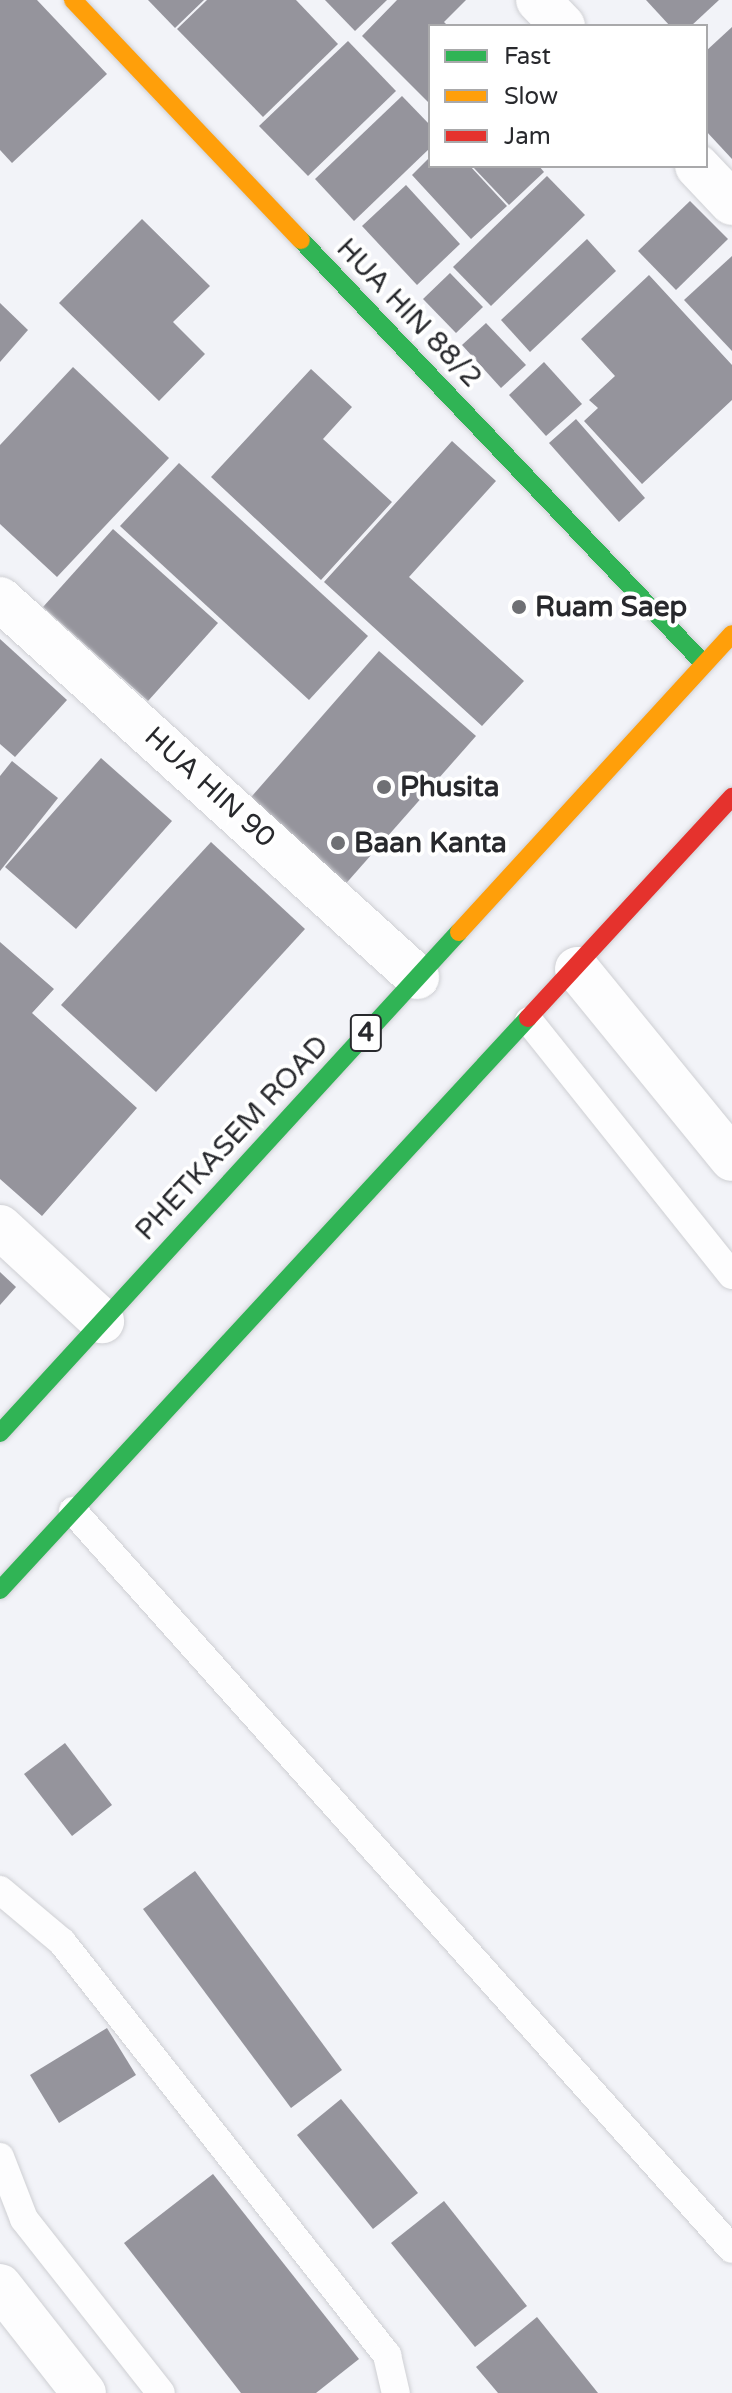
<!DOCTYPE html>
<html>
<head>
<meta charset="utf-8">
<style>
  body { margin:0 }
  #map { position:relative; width:732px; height:2393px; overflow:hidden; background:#f2f3f8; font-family:"Varela Round",sans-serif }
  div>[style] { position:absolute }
  .building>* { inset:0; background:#95949c }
  .roads { filter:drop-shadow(0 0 2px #cecfd3) drop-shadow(0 0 2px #cecfd3) }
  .lane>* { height:28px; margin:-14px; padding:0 14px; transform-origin:14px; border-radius:14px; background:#fdfdfe }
  .street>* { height:44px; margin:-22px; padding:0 22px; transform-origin:22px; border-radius:22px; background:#fdfdfe }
  .fast>* { height:18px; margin:-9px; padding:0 9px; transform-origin:9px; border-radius:9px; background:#30b455 }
  .slow>* { height:18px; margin:-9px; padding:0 9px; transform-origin:9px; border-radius:9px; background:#ff9f0a }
  .jam>* { height:18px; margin:-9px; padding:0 9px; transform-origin:9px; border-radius:9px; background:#e5322d }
  .dots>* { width:22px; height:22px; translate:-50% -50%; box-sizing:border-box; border:4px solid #fff; border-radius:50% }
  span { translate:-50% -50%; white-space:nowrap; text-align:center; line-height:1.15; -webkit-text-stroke:8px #fff; paint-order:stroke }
  .shield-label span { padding:2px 6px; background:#fff; border:2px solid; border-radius:6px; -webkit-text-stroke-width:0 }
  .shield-label { font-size:26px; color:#28292d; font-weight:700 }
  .street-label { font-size:28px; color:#28292d }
  .poi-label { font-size:28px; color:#28292d; font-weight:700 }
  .left { translate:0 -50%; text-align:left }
  .legend { position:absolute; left:428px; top:24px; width:280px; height:144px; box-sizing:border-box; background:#fff; border:2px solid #a9a9ab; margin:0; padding:10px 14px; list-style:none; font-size:24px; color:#28292d }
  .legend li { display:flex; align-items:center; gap:16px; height:40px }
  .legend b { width:40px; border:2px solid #a9a9ab }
</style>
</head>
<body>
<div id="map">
  <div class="building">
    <div style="clip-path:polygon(0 0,37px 0,107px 74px,12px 163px,0 150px)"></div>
    <div style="clip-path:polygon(148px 0,204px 0,175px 28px)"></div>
    <div style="clip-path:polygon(207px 0,296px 0,338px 44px,263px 117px,177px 29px)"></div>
    <div style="clip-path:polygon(325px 0,387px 0,355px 31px)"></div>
    <div style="clip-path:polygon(397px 0,466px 0,444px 22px,448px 26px,430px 26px,430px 104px,362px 36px)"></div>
    <div style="clip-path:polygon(646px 0,719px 0,691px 26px,670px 26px)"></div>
    <div style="clip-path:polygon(732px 27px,732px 159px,706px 131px,706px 51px)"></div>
    <div style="clip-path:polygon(348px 41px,396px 91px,308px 176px,259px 126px)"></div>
    <div style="clip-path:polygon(402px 96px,430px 125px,430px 148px,354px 221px,315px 179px)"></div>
    <div style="clip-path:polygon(430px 157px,430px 166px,470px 166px,507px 206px,471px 239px,412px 175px)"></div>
    <div style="clip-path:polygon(472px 166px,539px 166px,544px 172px,509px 205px)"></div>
    <div style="clip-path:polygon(547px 176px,585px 215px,491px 306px,453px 267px)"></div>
    <div style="clip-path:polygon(406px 185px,460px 244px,417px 285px,362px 226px)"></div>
    <div style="clip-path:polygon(690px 201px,728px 239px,676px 290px,638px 251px)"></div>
    <div style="clip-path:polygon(142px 219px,210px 286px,173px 322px,205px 354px,159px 401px,59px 303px)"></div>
    <div style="clip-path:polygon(587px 239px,616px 271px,530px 352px,501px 320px)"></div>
    <div style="clip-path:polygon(732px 256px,732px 351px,684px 300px)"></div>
    <div style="clip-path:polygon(450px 273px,483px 307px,456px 333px,423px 299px)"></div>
    <div style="clip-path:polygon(649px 275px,732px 365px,732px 400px,642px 484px,584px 421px,598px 408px,589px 400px,615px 376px,581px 339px)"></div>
    <div style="clip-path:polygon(0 303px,28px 330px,0 362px)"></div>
    <div style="clip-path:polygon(486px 323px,526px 365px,501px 388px,462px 345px)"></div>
    <div style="clip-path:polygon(544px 362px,582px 404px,546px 436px,509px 395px)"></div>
    <div style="clip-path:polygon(73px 367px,169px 458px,57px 577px,0 524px,0 445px)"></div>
    <div style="clip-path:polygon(311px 369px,352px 407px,323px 439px,392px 502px,321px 580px,211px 477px)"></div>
    <div style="clip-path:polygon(576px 419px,645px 498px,619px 522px,549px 443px)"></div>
    <div style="clip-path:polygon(452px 441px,496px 481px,409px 577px,524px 681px,482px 726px,324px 582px)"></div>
    <div style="clip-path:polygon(179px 463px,368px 636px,309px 700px,120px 526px)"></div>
    <div style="clip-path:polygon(113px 529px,218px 623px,148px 701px,43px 607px)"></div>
    <div style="clip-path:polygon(0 639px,67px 700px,15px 757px,0 744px)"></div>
    <div style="clip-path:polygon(379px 651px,476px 736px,342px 888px,246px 803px)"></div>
    <div style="clip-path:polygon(101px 758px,172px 821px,76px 929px,5px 867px)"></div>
    <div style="clip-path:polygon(12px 761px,58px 798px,0 871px,0 776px)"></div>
    <div style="clip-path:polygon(211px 842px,305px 929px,156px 1092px,61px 1005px)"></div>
    <div style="clip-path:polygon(0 942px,54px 989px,32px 1013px,137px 1108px,42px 1216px,0 1179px)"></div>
    <div style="clip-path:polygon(0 1272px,16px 1287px,0 1305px)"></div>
    <div style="clip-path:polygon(65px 1743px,112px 1805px,72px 1836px,24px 1774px)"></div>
    <div style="clip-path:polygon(195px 1871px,342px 2070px,291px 2108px,143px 1909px)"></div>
    <div style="clip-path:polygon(107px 2028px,136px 2075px,59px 2123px,30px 2075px)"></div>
    <div style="clip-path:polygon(341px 2099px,418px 2193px,373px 2229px,297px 2135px)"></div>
    <div style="clip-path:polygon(213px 2174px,359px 2359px,316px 2393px,241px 2393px,124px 2243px)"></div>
    <div style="clip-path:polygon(444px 2201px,527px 2306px,475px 2347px,391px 2243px)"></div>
    <div style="clip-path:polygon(537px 2317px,598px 2393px,498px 2393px,476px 2367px)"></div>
  </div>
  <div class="roads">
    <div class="lane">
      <div style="left:529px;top:1021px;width:325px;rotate:51.4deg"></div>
      <div style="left:73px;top:1511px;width:989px;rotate:48.24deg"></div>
      <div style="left:0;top:1890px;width:81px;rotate:40deg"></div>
      <div style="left:62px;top:1942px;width:526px;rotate:51.8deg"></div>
      <div style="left:387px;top:2355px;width:39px;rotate:77deg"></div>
      <div style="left:0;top:2157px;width:66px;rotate:68.8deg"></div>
      <div style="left:24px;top:2219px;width:221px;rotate:51.8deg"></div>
    </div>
    <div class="street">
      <div style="left:538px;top:0;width:36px;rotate:46deg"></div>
      <div style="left:697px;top:166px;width:51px;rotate:46.6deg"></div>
      <div style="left:0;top:599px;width:563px;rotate:42.19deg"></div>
      <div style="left:577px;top:969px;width:245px;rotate:50.8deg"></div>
      <div style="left:0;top:1227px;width:139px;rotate:42.7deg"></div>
      <div style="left:0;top:2286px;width:136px;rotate:51.9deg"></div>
    </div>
    <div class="fast">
      <div style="left:301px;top:240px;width:585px;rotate:46.45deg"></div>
      <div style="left:0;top:1433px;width:679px;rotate:-47.51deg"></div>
      <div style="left:0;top:1590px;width:778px;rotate:-47.29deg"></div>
    </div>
    <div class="slow">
      <div style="left:73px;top:0;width:331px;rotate:46.5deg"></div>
      <div style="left:459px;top:932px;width:404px;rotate:-47.5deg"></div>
    </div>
    <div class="jam">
      <div style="left:528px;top:1018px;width:301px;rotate:-47.3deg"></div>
    </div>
  </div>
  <div class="dots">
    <div style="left:519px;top:607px;background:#6f7074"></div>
    <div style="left:384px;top:787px;background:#6f7074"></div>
    <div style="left:338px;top:843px;background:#6f7074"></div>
  </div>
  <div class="shield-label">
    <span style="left:366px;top:1033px">4</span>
  </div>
  <div class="street-label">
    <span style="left:409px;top:313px;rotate:46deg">HUA HIN 88/2</span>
    <span style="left:210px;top:787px;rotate:42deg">HUA HIN 90</span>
    <span style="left:232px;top:1138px;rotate:-47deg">PHETKASEM ROAD</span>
  </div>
  <div class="poi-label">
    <span class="left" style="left:535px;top:607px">Ruam Saep</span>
    <span class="left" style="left:400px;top:787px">Phusita</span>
    <span class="left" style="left:354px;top:843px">Baan Kanta</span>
  </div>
  <ul class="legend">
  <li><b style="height:10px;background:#30b455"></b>Fast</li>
  <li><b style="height:10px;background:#ff9f0a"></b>Slow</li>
  <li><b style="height:10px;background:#e5322d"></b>Jam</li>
  </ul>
</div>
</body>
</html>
